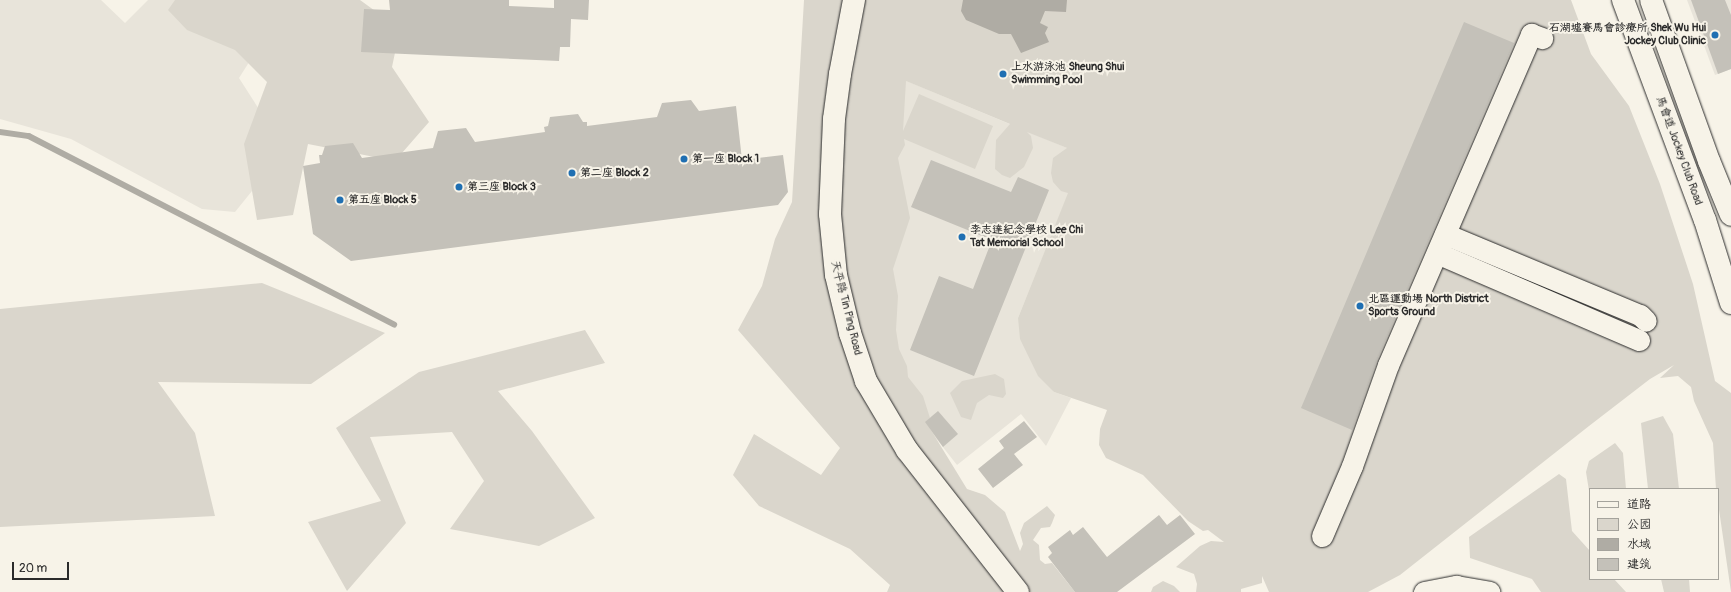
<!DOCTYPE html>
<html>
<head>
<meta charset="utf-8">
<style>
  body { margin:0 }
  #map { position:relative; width:1731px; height:592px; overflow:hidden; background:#f7f3e8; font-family:Pangolin,"LXGW WenKai TC",sans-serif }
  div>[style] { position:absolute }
  .built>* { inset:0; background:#e8e4da }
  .green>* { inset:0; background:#dad6cc }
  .water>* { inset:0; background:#afaca4 }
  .stream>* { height:5.5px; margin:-2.75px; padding:0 2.75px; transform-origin:2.75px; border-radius:2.75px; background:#afaca4 }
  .building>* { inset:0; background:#c4c1b9 }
  .roads { filter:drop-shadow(0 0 1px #2b2b2b) drop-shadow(0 0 1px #2b2b2b) }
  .street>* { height:21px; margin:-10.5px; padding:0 10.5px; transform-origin:10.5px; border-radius:10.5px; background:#f7f3e8 }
  .secondary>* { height:22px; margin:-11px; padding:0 11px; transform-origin:11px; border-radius:11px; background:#f7f3e8 }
  .dots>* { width:11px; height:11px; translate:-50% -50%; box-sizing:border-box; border:2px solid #f7f3e8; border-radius:50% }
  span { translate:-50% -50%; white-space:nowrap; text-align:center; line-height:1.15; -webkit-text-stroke:4px #f7f3e8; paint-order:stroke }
  .poi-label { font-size:11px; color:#2b2b2b; font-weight:700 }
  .right { translate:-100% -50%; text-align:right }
  .left { translate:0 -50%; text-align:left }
  .street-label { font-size:11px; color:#2b2b2b }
  .legend { position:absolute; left:1589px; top:488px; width:130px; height:92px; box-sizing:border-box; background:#f7f3e8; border:1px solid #a5a39c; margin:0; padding:5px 7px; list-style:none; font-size:12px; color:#2b2b2b }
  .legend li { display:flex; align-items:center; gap:8px; height:20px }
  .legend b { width:20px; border:1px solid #a5a39c }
  .scale { position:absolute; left:12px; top:562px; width:57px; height:18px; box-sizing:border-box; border:2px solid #2b2b2b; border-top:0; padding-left:5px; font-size:12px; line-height:14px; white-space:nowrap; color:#2b2b2b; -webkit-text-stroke:3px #f7f3e8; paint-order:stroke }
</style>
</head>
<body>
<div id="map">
  <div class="built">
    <div style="clip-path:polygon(0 0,101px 0,125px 23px,148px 0,232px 0,267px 34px,239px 78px,285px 150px,235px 212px,202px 209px,71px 139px,0 119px)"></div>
    <div style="clip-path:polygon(1687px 0,1731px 0,1731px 69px,1715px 75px)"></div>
    <div style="clip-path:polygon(873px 67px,1084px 155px,1018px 318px,1054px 392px,1071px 398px,1046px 446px,1021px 414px,957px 465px,931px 432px,894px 357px)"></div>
  </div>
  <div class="green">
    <div style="clip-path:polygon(175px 0,360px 0,400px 29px,392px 67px,429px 122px,395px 161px,308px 144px,293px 215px,257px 220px,244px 144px,267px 82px,235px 50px,187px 30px,168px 10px)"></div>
    <div style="clip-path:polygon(804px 0,1571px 0,1591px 54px,1629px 106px,1660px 184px,1693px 284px,1715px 381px,1731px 393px,1731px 592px,1716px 489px,1713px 443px,1694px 401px,1691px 387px,1678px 376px,1660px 378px,1674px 365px,1650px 379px,1589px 426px,1400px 575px,1368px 592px,1269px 592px,1262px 576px,1262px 583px,1241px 589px,1241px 592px,1196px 592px,1197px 584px,1194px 574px,1176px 567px,1200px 546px,1211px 541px,1224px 542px,1208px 530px,1203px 531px,1188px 521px,1143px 475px,1106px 458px,1099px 445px,1100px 429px,1107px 410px,1054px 392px,1038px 376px,1020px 339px,1018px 318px,1068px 193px,1061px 191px,1053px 182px,1051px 173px,1053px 158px,1067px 148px,1027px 132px,1031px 136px,1033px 148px,1024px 167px,1010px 178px,1002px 175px,995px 169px,996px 140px,1010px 124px,906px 81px,903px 131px,919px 94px,993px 126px,975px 169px,904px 139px,905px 145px,898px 158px,910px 218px,893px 269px,898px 296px,896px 330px,899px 349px,907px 366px,908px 377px,923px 396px,930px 418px,926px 422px,967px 489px,985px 495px,1005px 512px,1020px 551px,1023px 544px,1020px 533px,1024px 523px,1047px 506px,1055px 515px,1052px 523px,1050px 527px,1041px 528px,1033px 540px,1039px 545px,1040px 560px,1045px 564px,1052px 563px,1075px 592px,887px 592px,890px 585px,850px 549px,759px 506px,733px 475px,754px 434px,821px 475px,840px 448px,738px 330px,762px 286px,775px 239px,792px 202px)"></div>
    <div style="clip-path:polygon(262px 283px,385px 333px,311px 384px,158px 382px,195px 433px,215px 516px,0 527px,0 309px)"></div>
    <div style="clip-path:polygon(585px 330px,605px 363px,498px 391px,532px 431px,595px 518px,539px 546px,450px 529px,484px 481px,452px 432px,370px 437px,406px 523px,347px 591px,308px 522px,381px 501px,336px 428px,419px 372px)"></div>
    <div style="clip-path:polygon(995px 374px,1004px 379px,1006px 394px,1003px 398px,989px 395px,977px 403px,971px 420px,961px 417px,950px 393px,962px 381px)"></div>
    <div style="clip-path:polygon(1663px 416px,1673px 434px,1679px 489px,1648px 489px,1641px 423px)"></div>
    <div style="clip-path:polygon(1615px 443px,1623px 453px,1626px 489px,1590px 489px,1590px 497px,1586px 472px,1589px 461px)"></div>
    <div style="clip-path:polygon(1559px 474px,1566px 479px,1572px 531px,1590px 551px,1590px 579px,1614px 579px,1626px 592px,1541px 592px,1532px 579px,1470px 558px,1469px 537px)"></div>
    <div style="clip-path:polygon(1661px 579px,1689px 579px,1690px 592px,1664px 592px)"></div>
    <div style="clip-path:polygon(1163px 581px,1174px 586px,1180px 592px,1151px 592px,1153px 587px)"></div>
  </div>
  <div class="water">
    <div style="clip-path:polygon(963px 0,1067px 0,1066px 12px,1045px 11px,1040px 23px,1048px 27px,1045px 33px,1049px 42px,1021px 53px,1011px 34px,999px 34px,966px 20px,961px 11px)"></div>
  </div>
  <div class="stream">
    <div style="left:0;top:132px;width:29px;rotate:8deg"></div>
    <div style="left:29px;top:136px;width:411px;rotate:27.3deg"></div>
  </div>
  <div class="building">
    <div style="clip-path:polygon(389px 0,509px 0,509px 6px,554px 8px,554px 0,589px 0,588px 20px,571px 19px,570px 47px,560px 47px,559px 61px,361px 52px,364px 9px,390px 10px)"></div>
    <div style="clip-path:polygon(1691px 0,1725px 0,1731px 15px,1731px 69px,1718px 74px)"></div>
    <div style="clip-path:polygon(1464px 22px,1514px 43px,1377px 360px,1352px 430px,1301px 408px)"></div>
    <div style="clip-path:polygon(691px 100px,699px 111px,736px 106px,742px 160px,783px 155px,788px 192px,778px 205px,351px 261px,313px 234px,303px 166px,320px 163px,319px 155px,322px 155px,325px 146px,353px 143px,362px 158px,433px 148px,438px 131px,466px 128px,475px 142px,545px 132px,544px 127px,548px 126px,550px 117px,578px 114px,583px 122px,587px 122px,587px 126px,657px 117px,662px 103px)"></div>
    <div style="clip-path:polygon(931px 160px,1011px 192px,1018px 177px,1049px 190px,974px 376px,910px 350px,939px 276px,973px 289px,992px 240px,911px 207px)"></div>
    <div style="clip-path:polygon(938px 411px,958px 434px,943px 447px,925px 422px)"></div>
    <div style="clip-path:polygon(1024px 421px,1037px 437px,1014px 454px,1023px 465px,993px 488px,978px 469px,1004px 448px,999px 441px)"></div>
    <div style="clip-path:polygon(1159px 515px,1167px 525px,1180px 515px,1195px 534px,1117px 592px,1075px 592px,1048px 557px,1052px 553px,1048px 547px,1070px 530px,1073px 535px,1083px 527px,1107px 557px)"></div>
  </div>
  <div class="roads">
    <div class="street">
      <div style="left:1445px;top:234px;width:211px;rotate:22.6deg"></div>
      <div style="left:1640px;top:315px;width:8px;rotate:45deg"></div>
      <div style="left:1437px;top:253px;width:220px;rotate:23.3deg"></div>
      <div style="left:1322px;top:536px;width:76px;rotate:-66.8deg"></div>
      <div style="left:1352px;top:466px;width:107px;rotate:-70.4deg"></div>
      <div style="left:1388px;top:365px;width:361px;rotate:-66.6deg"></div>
      <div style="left:1531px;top:34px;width:12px;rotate:20deg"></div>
      <div style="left:1424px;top:592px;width:33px;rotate:-11deg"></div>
      <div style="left:1456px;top:586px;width:34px;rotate:10deg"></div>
    </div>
    <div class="secondary">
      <div style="left:854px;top:0;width:75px;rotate:100.7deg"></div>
      <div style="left:840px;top:74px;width:45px;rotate:97.6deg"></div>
      <div style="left:834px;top:119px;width:95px;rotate:92.4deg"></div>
      <div style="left:830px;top:214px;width:61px;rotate:84.4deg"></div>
      <div style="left:836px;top:275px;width:60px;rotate:76.4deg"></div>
      <div style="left:850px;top:333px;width:51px;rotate:71.6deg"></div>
      <div style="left:866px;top:381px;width:80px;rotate:59.3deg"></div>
      <div style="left:907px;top:450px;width:180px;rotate:52deg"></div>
      <div style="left:1623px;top:0;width:235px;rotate:69.6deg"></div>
      <div style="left:1705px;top:220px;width:87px;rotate:72.6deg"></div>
      <div style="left:1651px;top:0;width:171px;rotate:70.2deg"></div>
      <div style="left:1709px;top:161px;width:58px;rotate:67.8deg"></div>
    </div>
  </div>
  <div class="dots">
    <div style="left:1715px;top:35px;background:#1f6fb2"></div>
    <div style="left:1003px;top:74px;background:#1f6fb2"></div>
    <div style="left:684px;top:159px;background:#1f6fb2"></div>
    <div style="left:572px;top:173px;background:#1f6fb2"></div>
    <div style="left:459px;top:187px;background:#1f6fb2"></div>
    <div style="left:340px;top:200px;background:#1f6fb2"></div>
    <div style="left:962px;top:237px;background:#1f6fb2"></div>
    <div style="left:1360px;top:306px;background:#1f6fb2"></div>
  </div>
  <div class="poi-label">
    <span class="right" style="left:1706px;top:35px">石湖墟賽馬會診療所 Shek Wu Hui<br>Jockey Club Clinic</span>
    <span class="left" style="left:1011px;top:74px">上水游泳池 Sheung Shui<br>Swimming Pool</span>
    <span class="left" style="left:692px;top:159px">第一座 Block 1</span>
    <span class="left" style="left:580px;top:173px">第二座 Block 2</span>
    <span class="left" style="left:467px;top:187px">第三座 Block 3</span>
    <span class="left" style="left:348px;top:200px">第五座 Block 5</span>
    <span class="left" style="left:970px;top:237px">李志達紀念學校 Lee Chi<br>Tat Memorial School</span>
    <span class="left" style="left:1368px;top:306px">北區運動場 North District<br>Sports Ground</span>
  </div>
  <div class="street-label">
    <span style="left:1679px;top:151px;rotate:70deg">馬會道 Jockey Club Road</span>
    <span style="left:846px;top:308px;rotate:76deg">天平路 Tin Ping Road</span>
  </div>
  <ul class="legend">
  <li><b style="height:5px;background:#f7f3e8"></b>道路</li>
  <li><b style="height:11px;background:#dad6cc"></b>公园</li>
  <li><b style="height:11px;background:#afaca4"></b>水域</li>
  <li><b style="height:11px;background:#c4c1b9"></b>建筑</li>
  </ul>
  <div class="scale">20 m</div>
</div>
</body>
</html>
